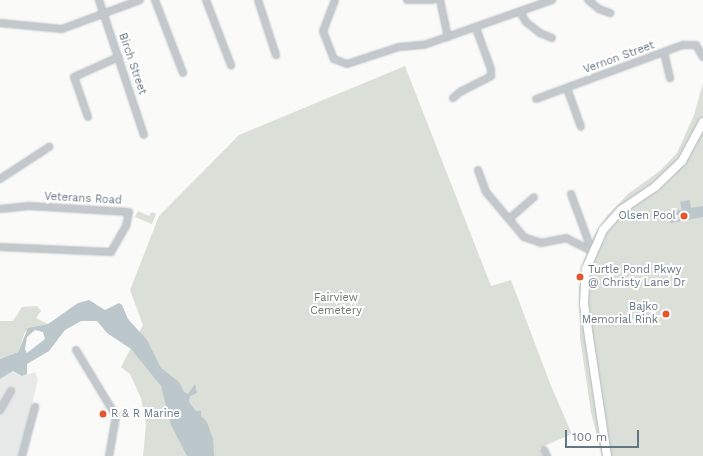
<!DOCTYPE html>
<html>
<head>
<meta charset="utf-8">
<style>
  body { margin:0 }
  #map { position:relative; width:703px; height:456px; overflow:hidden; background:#fafaf8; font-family:"Work Sans",sans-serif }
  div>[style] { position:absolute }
  .built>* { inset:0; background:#e8e9e9 }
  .green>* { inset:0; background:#dadfd7 }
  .water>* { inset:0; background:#bbc7cb }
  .roads { filter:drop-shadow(0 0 1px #b3babf) drop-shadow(0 0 1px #b3babf) }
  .minor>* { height:6px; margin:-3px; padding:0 3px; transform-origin:3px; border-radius:3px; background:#c3c8cc }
  .secondary>* { height:8px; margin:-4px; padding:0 4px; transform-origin:4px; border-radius:4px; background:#fff }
  .dots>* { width:11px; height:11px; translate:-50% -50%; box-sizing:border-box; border:2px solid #fff; border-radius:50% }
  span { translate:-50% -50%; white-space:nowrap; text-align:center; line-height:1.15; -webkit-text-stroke:4px #fff; paint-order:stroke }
  .street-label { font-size:11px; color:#657683 }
  .poi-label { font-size:11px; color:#657683 }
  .right { translate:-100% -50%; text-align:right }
  .left { translate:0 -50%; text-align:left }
  .park-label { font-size:11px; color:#687a64 }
  .scale { position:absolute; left:565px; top:430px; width:74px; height:18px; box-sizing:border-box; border:2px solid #657683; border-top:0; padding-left:5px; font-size:12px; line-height:14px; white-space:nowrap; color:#657683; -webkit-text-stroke:3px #fff; paint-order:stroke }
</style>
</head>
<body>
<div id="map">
  <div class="built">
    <div style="clip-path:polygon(13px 371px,22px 376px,35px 372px,38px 379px,21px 453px,20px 456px,0 456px,0 379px)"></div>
  </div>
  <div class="green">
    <div style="clip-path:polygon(405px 66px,491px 286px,511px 280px,551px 386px,572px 434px,539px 448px,542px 456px,143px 456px,146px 424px,141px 398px,130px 374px,121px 367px,143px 325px,130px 290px,159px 216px,239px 135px)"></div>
    <div style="clip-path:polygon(703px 83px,703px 456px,602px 456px,591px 412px,580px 338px,579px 289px,584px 260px,595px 234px,607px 216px,628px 194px,661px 170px,677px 153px,694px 115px)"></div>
    <div style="clip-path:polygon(138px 211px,149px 216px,152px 212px,156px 214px,152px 224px,135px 217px)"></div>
    <div style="clip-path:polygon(37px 306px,41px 311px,36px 318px,48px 324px,33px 327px,25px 332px,18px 352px,0 359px,0 321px,13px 321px,22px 307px)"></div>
  </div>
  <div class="water">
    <div style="clip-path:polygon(690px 200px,691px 208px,703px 206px,703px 217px,670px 223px,668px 212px,682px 210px,680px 202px)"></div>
    <div style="clip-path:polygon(evenodd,89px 300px,105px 310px,119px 303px,122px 305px,128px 319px,147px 340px,161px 368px,179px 382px,184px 392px,188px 394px,195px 384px,197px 393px,190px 396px,189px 402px,196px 411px,201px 411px,201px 416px,207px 422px,213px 439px,214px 456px,187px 456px,171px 425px,161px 386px,131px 349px,107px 333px,97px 321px,81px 321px,65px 330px,49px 351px,27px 364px,27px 374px,22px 376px,13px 371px,0 379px,0 359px,18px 352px,28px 328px,48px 324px,78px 303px,89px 300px,35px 330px,43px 332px,45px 339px,27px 353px,25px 349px,27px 337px,35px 330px)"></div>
  </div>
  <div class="roads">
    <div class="minor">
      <div style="left:99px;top:0;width:142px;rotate:71.6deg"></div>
      <div style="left:155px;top:0;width:78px;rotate:69deg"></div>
      <div style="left:206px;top:0;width:70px;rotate:69deg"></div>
      <div style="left:258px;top:0;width:58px;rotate:71.9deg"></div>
      <div style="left:335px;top:0;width:33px;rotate:111deg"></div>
      <div style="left:323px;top:31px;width:30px;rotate:69deg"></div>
      <div style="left:334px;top:59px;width:14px;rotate:21deg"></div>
      <div style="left:347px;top:64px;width:55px;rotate:-18.1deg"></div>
      <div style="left:399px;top:47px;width:25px;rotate:-5deg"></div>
      <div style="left:424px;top:45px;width:136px;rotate:-19.4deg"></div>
      <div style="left:407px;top:0;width:26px"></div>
      <div style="left:440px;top:0;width:38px;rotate:78deg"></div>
      <div style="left:588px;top:0;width:14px;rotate:39deg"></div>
      <div style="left:599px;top:9px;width:12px;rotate:20deg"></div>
      <div style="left:520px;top:12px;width:12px;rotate:59deg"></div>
      <div style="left:526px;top:22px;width:18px;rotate:38deg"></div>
      <div style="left:540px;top:33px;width:13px;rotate:23deg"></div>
      <div style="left:0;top:23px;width:62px;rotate:5.5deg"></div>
      <div style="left:62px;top:29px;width:83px;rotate:-20.4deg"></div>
      <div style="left:664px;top:52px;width:27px;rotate:77deg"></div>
      <div style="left:567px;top:88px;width:41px;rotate:70.3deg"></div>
      <div style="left:453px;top:98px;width:9px;rotate:-41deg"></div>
      <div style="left:460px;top:92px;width:35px;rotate:-27deg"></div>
      <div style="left:491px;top:76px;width:7px;rotate:-90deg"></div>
      <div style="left:491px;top:69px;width:44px;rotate:-110.1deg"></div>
      <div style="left:536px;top:99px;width:157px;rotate:-20.2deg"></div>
      <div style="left:683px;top:45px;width:13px"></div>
      <div style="left:696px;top:45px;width:14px;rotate:60deg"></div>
      <div style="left:88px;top:117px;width:42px;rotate:-109.3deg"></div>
      <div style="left:74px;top:77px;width:49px;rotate:-24deg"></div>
      <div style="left:478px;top:170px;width:23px;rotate:70deg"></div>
      <div style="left:486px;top:192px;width:59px;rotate:49.8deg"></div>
      <div style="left:524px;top:237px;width:18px;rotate:19deg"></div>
      <div style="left:541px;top:243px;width:25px;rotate:-11deg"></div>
      <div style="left:566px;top:238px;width:29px;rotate:27deg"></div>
      <div style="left:0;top:179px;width:59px;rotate:-33.1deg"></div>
      <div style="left:571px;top:194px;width:61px;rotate:69.8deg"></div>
      <div style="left:0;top:209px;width:29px;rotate:-6deg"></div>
      <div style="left:29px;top:206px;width:100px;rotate:3.4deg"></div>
      <div style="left:129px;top:212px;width:14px;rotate:102deg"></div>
      <div style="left:126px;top:226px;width:30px;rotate:120deg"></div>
      <div style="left:111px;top:252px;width:111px;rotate:-177.4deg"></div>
      <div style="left:509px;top:219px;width:33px;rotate:-41deg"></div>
      <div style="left:76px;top:350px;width:77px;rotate:58.8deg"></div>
      <div style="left:116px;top:416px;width:41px;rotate:99.9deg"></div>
      <div style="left:0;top:410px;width:22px;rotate:-60deg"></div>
      <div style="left:544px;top:450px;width:7px;rotate:63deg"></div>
      <div style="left:22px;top:456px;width:51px;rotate:-75.1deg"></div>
    </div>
    <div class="secondary">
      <div style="left:607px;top:456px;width:154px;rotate:-98.6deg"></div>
      <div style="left:584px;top:304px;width:35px;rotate:-87deg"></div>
      <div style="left:586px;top:269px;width:43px;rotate:-66.4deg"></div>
      <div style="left:603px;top:230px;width:27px;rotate:-48deg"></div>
      <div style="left:621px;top:210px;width:41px;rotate:-34.1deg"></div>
      <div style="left:655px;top:187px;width:37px;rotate:-44deg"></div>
      <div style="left:682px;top:161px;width:44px;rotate:-61.7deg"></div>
    </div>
  </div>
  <div class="dots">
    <div style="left:684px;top:216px;background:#e4572e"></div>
    <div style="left:580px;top:277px;background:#e4572e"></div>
    <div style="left:666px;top:314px;background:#e4572e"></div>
    <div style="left:103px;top:414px;background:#e4572e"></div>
  </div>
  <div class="street-label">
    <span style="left:619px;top:58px;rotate:-20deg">Vernon Street</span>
    <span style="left:132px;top:64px;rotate:71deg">Birch Street</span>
    <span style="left:83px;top:199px;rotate:3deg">Veterans Road</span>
  </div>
  <div class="poi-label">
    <span class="right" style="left:676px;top:216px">Olsen Pool</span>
    <span class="left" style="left:588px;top:277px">Turtle Pond Pkwy<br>@ Christy Lane Dr</span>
    <span class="right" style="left:658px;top:314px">Bajko<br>Memorial Rink</span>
    <span class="left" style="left:111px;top:414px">R &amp; R Marine</span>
  </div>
  <div class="park-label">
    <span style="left:336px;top:305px">Fairview<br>Cemetery</span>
  </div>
  <div class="scale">100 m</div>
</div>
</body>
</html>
